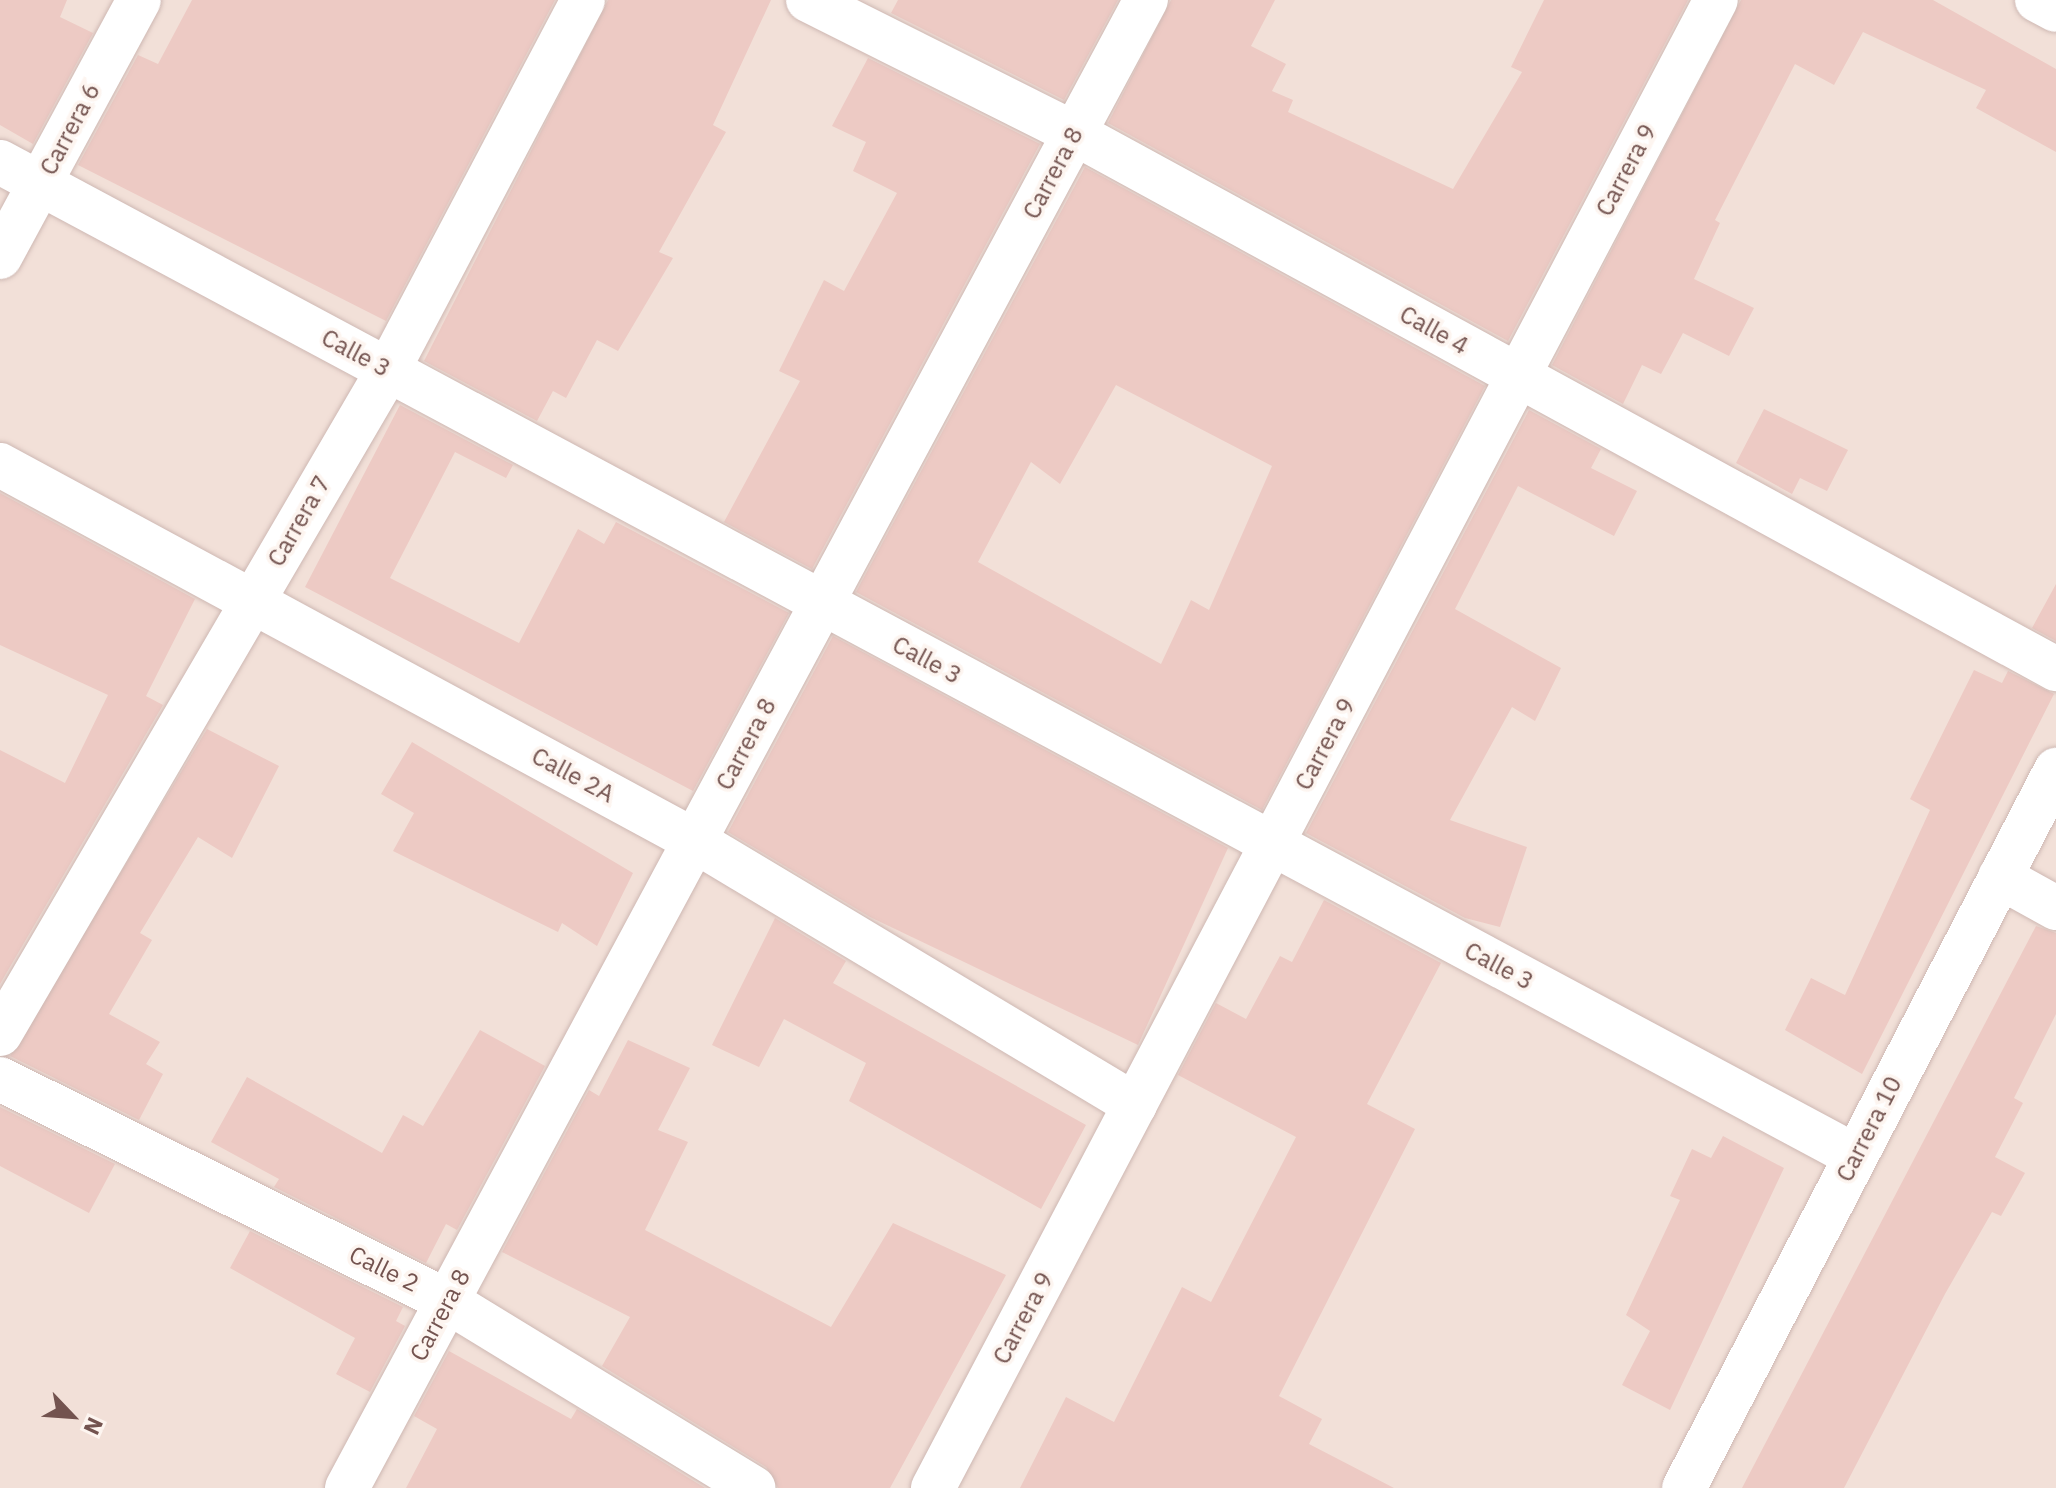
<!DOCTYPE html>
<html>
<head>
<meta charset="utf-8">
<style>
  body { margin:0 }
  #map { position:relative; width:2056px; height:1488px; overflow:hidden; background:#fbf0e9; font-family:"IBM Plex Sans",sans-serif }
  div>[style] { position:absolute }
  .residential>* { inset:0; background:#f2e0d8 }
  .building>* { inset:0; background:#edcac4 }
  .roads { filter:drop-shadow(0 0 2px #ceb8b3) drop-shadow(0 0 2px #ceb8b3) }
  .street>* { height:44px; margin:-22px; padding:0 22px; transform-origin:22px; border-radius:22px; background:#fff }
  span { translate:-50% -50%; white-space:nowrap; text-align:center; line-height:1.15; -webkit-text-stroke:7px #fdf5f0; paint-order:stroke }
  .street-label { font-size:24px; color:#73534f }
  .north { position:absolute; left:32px; top:1376px; width:80px; height:80px; -webkit-text-stroke:6px #fdf5f0; paint-order:stroke; rotate:115deg; font-size:22px; font-weight:700; line-height:32px; text-align:center; color:#73534f }
  .north::after { content:''; display:block; margin:auto; width:28px; height:36px; background:#73534f; clip-path:polygon(50% 0,100% 100%,50% 72%,0 100%) }
</style>
</head>
<body>
<div id="map">
  <div class="residential">
    <div style="clip-path:polygon(0 0,2056px 0,2056px 1488px,0 1488px)"></div>
  </div>
  <div class="building">
    <div style="clip-path:polygon(0 0,67px 0,60px 17px,93px 33px,33px 144px,0 125px)"></div>
    <div style="clip-path:polygon(192px 0,555px 0,386px 321px,78px 165px,138px 55px,158px 64px)"></div>
    <div style="clip-path:polygon(608px 0,771px 0,713px 125px,726px 132px,659px 252px,673px 258px,618px 351px,597px 340px,566px 398px,553px 391px,537px 421px,424px 361px)"></div>
    <div style="clip-path:polygon(898px 0,1118px 0,1064px 100px,891px 13px)"></div>
    <div style="clip-path:polygon(1171px 0,1275px 0,1251px 46px,1286px 64px,1272px 91px,1293px 100px,1288px 112px,1453px 189px,1522px 72px,1511px 67px,1544px 0,1688px 0,1508px 341px,1108px 123px)"></div>
    <div style="clip-path:polygon(1741px 0,1933px 0,2056px 69px,2056px 152px,1976px 108px,1986px 90px,1863px 32px,1834px 85px,1795px 64px,1715px 220px,1720px 223px,1694px 279px,1754px 308px,1729px 356px,1683px 333px,1661px 374px,1642px 365px,1623px 404px,1552px 365px)"></div>
    <div style="clip-path:polygon(868px 58px,1040px 144px,812px 569px,724px 522px,800px 381px,779px 371px,824px 280px,844px 291px,897px 193px,853px 171px,866px 142px,832px 126px)"></div>
    <div style="clip-path:polygon(evenodd,1085px 167px,1485px 386px,1262px 810px,856px 592px,1085px 167px,1116px 385px,1272px 466px,1209px 610px,1191px 600px,1161px 664px,978px 562px,1031px 462px,1060px 484px,1116px 385px)"></div>
    <div style="clip-path:polygon(400px 405px,513px 465px,506px 478px,455px 452px,390px 578px,519px 643px,578px 529px,604px 544px,616px 522px,789px 613px,693px 791px,305px 587px)"></div>
    <div style="clip-path:polygon(1764px 409px,1848px 450px,1827px 491px,1800px 478px,1792px 494px,1736px 463px)"></div>
    <div style="clip-path:polygon(1529px 410px,1601px 449px,1591px 468px,1637px 491px,1614px 536px,1518px 486px,1455px 609px,1561px 668px,1535px 721px,1512px 707px,1450px 820px,1527px 847px,1500px 927px,1465px 918px,1306px 833px)"></div>
    <div style="clip-path:polygon(0 493px,195px 599px,146px 696px,163px 705px,0 984px,0 750px,65px 783px,108px 695px,0 645px)"></div>
    <div style="clip-path:polygon(2056px 584px,2056px 641px,2032px 628px)"></div>
    <div style="clip-path:polygon(833px 636px,1228px 848px,1138px 1045px,870px 917px,728px 832px)"></div>
    <div style="clip-path:polygon(1974px 670px,2002px 683px,2008px 671px,2054px 694px,1862px 1074px,1785px 1030px,1811px 978px,1845px 995px,1930px 810px,1910px 799px)"></div>
    <div style="clip-path:polygon(207px 729px,279px 766px,232px 858px,198px 837px,140px 933px,152px 940px,109px 1014px,160px 1042px,146px 1064px,163px 1074px,139px 1120px,10px 1056px)"></div>
    <div style="clip-path:polygon(412px 742px,633px 873px,597px 946px,562px 923px,558px 932px,393px 851px,414px 813px,381px 794px)"></div>
    <div style="clip-path:polygon(1324px 900px,1441px 963px,1367px 1104px,1415px 1129px,1279px 1396px,1322px 1419px,1309px 1444px,1394px 1488px,1020px 1488px,1066px 1397px,1114px 1422px,1182px 1287px,1211px 1302px,1296px 1137px,1178px 1075px,1216px 1003px,1246px 1019px,1280px 956px,1292px 962px)"></div>
    <div style="clip-path:polygon(775px 918px,846px 961px,833px 983px,1086px 1125px,1041px 1209px,849px 1101px,866px 1063px,784px 1019px,759px 1067px,712px 1045px)"></div>
    <div style="clip-path:polygon(2036px 926px,2056px 933px,2056px 1014px,2014px 1098px,2023px 1103px,1995px 1157px,2025px 1173px,2001px 1216px,1992px 1212px,1945px 1294px,1844px 1488px,1742px 1488px)"></div>
    <div style="clip-path:polygon(480px 1030px,545px 1066px,457px 1230px,446px 1224px,426px 1263px,274px 1187px,279px 1179px,211px 1142px,247px 1077px,382px 1153px,403px 1115px,423px 1126px)"></div>
    <div style="clip-path:polygon(628px 1040px,690px 1068px,658px 1130px,688px 1142px,645px 1230px,831px 1327px,893px 1223px,1006px 1275px,890px 1488px,778px 1488px,766px 1467px,602px 1366px,630px 1317px,502px 1252px,589px 1090px,599px 1096px)"></div>
    <div style="clip-path:polygon(0 1107px,115px 1164px,89px 1213px,0 1166px)"></div>
    <div style="clip-path:polygon(1723px 1136px,1784px 1168px,1670px 1410px,1622px 1385px,1650px 1331px,1626px 1315px,1680px 1200px,1670px 1196px,1692px 1149px,1711px 1158px)"></div>
    <div style="clip-path:polygon(250px 1231px,403px 1307px,396px 1321px,405px 1326px,370px 1392px,336px 1374px,355px 1338px,230px 1268px)"></div>
    <div style="clip-path:polygon(449px 1351px,571px 1419px,577px 1409px,705px 1488px,406px 1488px,437px 1429px,414px 1416px)"></div>
  </div>
  <div class="roads">
    <div class="street">
      <div style="left:808px;top:0;width:297px;rotate:26.6deg"></div>
      <div style="left:1074px;top:133px;width:1119px;rotate:28.63deg"></div>
      <div style="left:2037px;top:0;width:21px;rotate:28deg"></div>
      <div style="left:0;top:162px;width:2105px;rotate:28.18deg"></div>
      <div style="left:0;top:257px;width:292px;rotate:-61.6deg"></div>
      <div style="left:0;top:465px;width:790px;rotate:28.41deg"></div>
      <div style="left:695px;top:841px;width:513px;rotate:30.96deg"></div>
      <div style="left:2000px;top:877px;width:64px;rotate:29deg"></div>
      <div style="left:0;top:1034px;width:769px;rotate:-59.7deg"></div>
      <div style="left:388px;top:370px;width:418px;rotate:-62.2deg"></div>
      <div style="left:0;top:1079px;width:499px;rotate:26.4deg"></div>
      <div style="left:447px;top:1301px;width:359px;rotate:31.4deg"></div>
      <div style="left:347px;top:1488px;width:1689px;rotate:-61.77deg"></div>
      <div style="left:933px;top:1488px;width:1681px;rotate:-62.25deg"></div>
      <div style="left:1684px;top:1488px;width:809px;rotate:-62.61deg"></div>
    </div>
  </div>
  <div class="street-label">
    <span style="left:70px;top:129px;rotate:-62deg">Carrera 6</span>
    <span style="left:1626px;top:170px;rotate:-62deg">Carrera 9</span>
    <span style="left:1053px;top:173px;rotate:-62deg">Carrera 8</span>
    <span style="left:1434px;top:330px;rotate:29deg">Calle 4</span>
    <span style="left:356px;top:353px;rotate:28deg">Calle 3</span>
    <span style="left:299px;top:521px;rotate:-60deg">Carrera 7</span>
    <span style="left:927px;top:660px;rotate:28deg">Calle 3</span>
    <span style="left:746px;top:744px;rotate:-62deg">Carrera 8</span>
    <span style="left:1325px;top:744px;rotate:-62deg">Carrera 9</span>
    <span style="left:573px;top:775px;rotate:28deg">Calle 2A</span>
    <span style="left:1499px;top:966px;rotate:28deg">Calle 3</span>
    <span style="left:1869px;top:1129px;rotate:-63deg">Carrera 10</span>
    <span style="left:384px;top:1269px;rotate:26deg">Calle 2</span>
    <span style="left:440px;top:1315px;rotate:-62deg">Carrera 8</span>
    <span style="left:1023px;top:1318px;rotate:-62deg">Carrera 9</span>
  </div>
  <div class="north">N</div>
</div>
</body>
</html>
